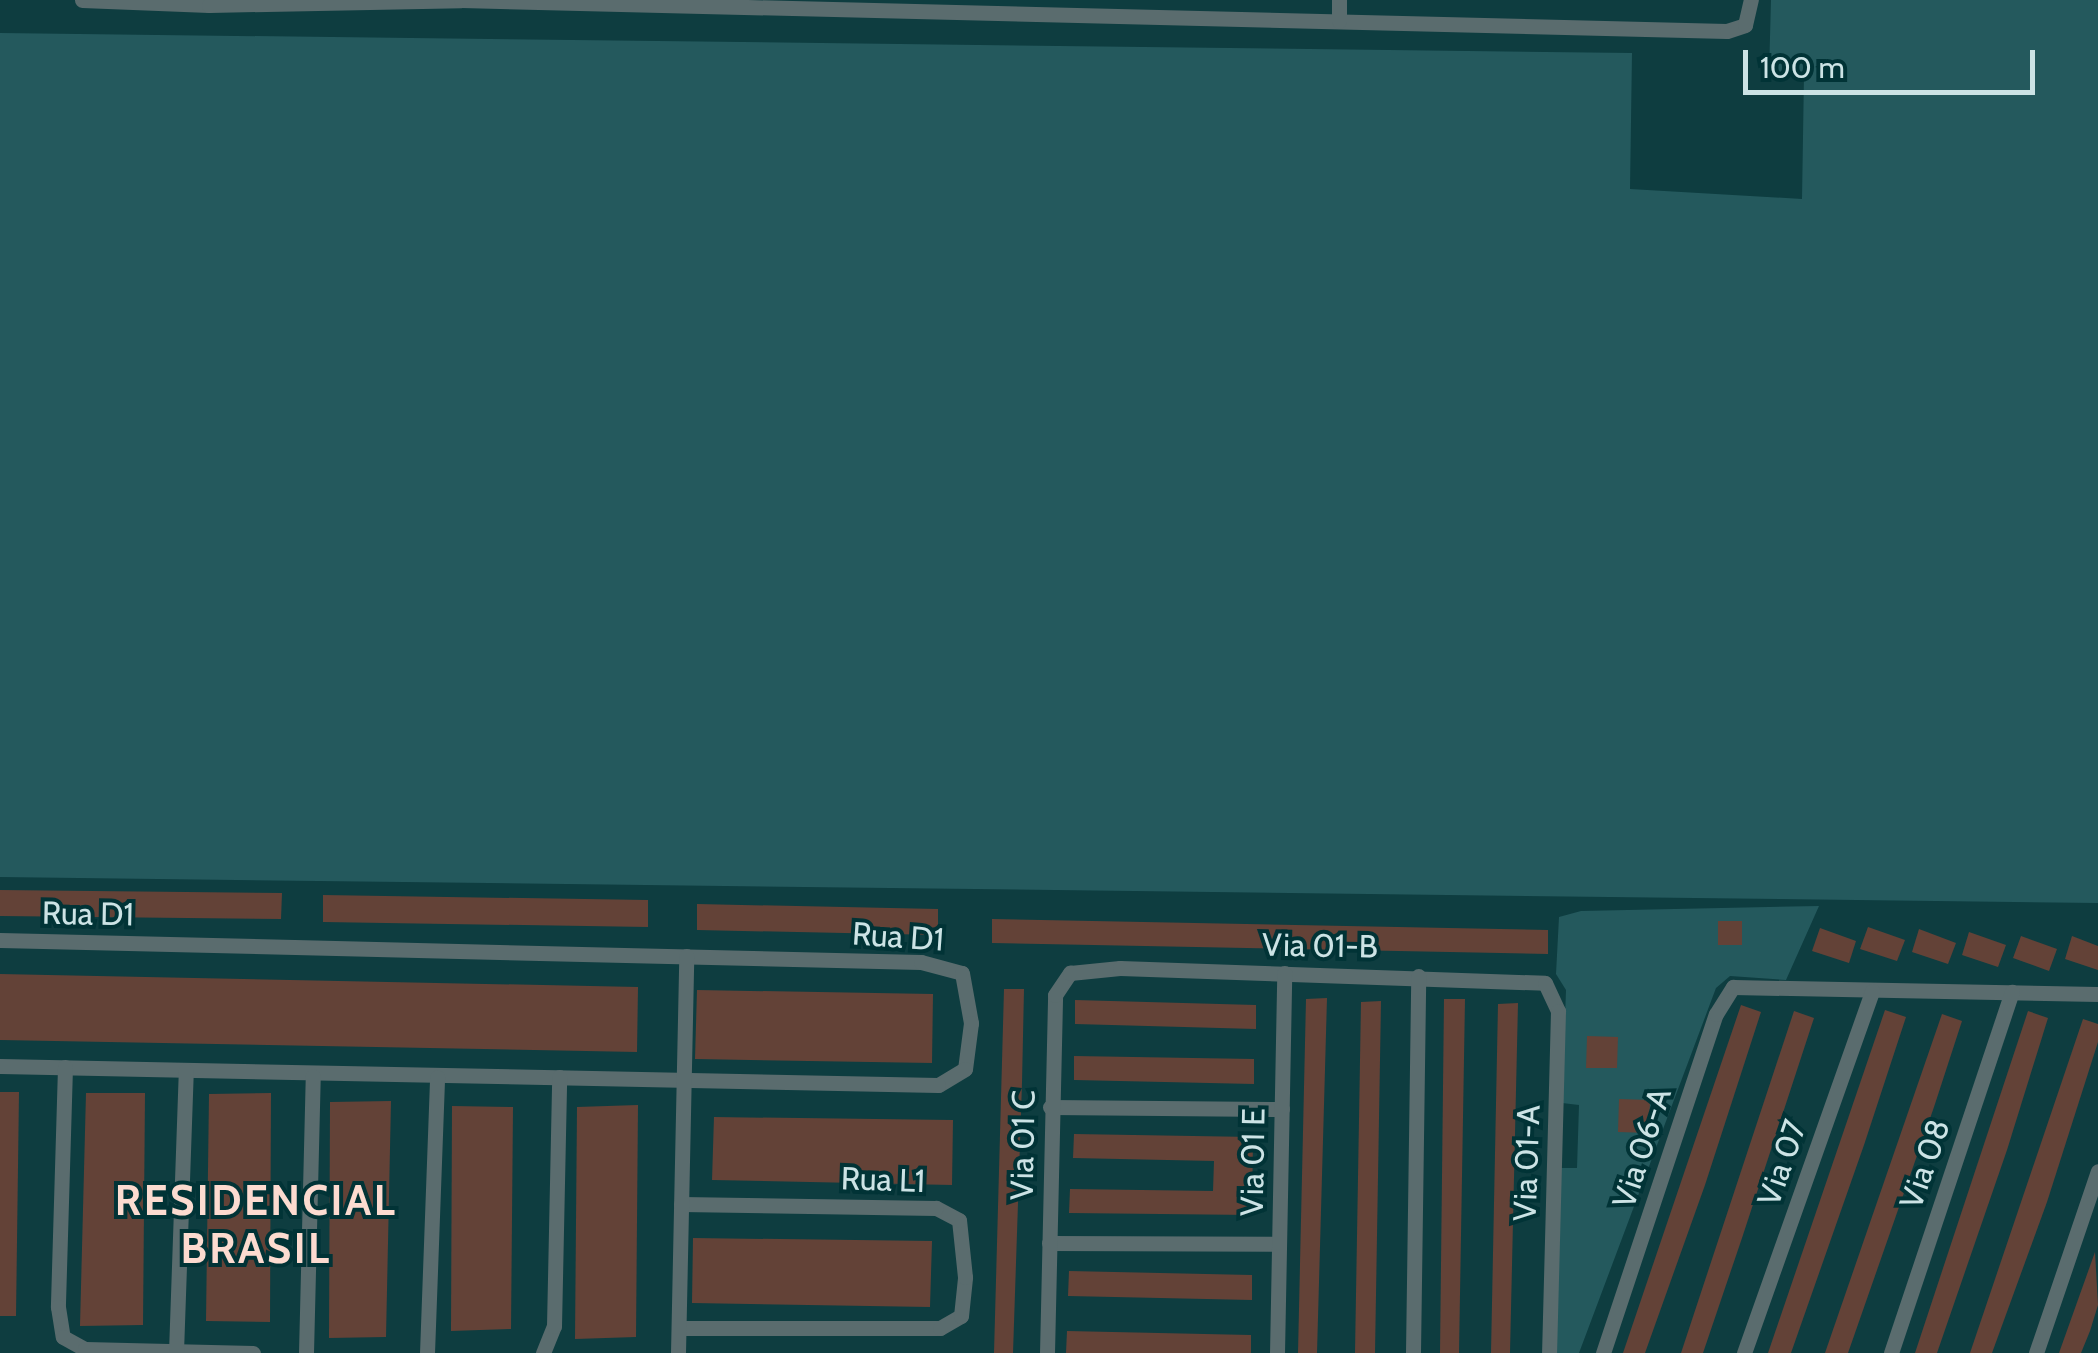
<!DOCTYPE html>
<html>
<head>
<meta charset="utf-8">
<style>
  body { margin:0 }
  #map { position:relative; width:2098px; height:1353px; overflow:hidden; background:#0e3d40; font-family:Cabin,sans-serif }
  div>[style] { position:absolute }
  .green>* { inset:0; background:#24595d }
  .building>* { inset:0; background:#634237 }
  .street>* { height:15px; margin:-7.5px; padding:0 7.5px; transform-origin:7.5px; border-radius:7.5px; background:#5a6c6e }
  span { translate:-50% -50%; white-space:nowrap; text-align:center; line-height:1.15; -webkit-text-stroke:8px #013336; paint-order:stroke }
  .street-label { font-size:32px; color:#cce3e5 }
  .district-label { font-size:42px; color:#fcdbd0; font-weight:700; letter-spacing:2.5px }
  .scale { position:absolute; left:1743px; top:50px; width:292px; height:45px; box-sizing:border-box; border:5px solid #cce3e5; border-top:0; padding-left:12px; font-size:30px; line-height:35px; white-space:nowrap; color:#cce3e5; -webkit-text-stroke:8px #013336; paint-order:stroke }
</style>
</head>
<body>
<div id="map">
  <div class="green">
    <div style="clip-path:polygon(1771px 0,2098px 0,2098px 903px,0 877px,0 33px,1632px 53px,1630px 189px,1802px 199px,1804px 74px,1769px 74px)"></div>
    <div style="clip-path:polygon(1819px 906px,1786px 980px,1730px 976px,1716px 988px,1579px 1353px,1556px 1353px,1559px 1168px,1577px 1168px,1579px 1105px,1562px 1103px,1566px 990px,1556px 974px,1559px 917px,1581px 911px)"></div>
  </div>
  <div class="building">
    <div style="clip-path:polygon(0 890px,282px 893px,281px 919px,0 916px)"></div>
    <div style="clip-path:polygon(323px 895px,648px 900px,648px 927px,323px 922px)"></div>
    <div style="clip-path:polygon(697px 904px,938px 909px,938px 935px,697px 930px)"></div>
    <div style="clip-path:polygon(992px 919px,1548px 930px,1548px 954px,992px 943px)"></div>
    <div style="clip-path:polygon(1718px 921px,1742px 921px,1742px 945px,1718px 945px)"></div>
    <div style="clip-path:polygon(1868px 927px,1905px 940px,1897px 961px,1860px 949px)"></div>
    <div style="clip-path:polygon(1820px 928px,1856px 941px,1849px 963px,1812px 951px)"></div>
    <div style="clip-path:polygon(1919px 929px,1956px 943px,1948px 964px,1912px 952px)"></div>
    <div style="clip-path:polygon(1969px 932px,2006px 945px,1998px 967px,1962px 955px)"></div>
    <div style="clip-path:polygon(2021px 936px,2057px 949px,2049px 971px,2013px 958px)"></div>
    <div style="clip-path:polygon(2072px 936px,2098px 946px,2098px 970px,2065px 959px)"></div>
    <div style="clip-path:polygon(0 974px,638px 987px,637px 1052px,0 1040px)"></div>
    <div style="clip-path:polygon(1004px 989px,1024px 989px,1022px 1083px,1013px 1353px,994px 1353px)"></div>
    <div style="clip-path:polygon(697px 990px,933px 994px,932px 1063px,695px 1059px)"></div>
    <div style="clip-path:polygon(1327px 998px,1317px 1353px,1298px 1353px,1306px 999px)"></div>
    <div style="clip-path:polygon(1444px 999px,1465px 999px,1459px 1353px,1440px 1353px)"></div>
    <div style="clip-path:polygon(1075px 1000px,1256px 1005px,1256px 1029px,1075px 1024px)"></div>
    <div style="clip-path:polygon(1381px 1001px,1375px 1353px,1355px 1353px,1361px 1002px)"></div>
    <div style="clip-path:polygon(1518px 1003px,1510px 1353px,1491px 1353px,1498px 1004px)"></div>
    <div style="clip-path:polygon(1741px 1005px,1761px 1012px,1705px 1185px,1645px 1353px,1623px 1353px)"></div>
    <div style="clip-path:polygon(1885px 1010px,1906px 1017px,1864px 1145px,1791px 1353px,1768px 1353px)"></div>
    <div style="clip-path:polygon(1794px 1011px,1814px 1018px,1742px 1238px,1703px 1353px,1681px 1353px)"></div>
    <div style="clip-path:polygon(2028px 1011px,2048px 1018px,2007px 1150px,1937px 1353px,1915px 1353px)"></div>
    <div style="clip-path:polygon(1942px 1014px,1962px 1021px,1934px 1107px,1848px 1353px,1825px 1353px)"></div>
    <div style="clip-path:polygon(2083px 1019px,2098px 1024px,2098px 1042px,2047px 1202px,1992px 1353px,1970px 1353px)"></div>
    <div style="clip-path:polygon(1587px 1036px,1618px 1037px,1617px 1068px,1586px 1068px)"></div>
    <div style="clip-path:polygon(1074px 1056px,1254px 1059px,1254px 1084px,1074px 1080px)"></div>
    <div style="clip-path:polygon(0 1092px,19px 1092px,16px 1316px,0 1316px)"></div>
    <div style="clip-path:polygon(86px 1093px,145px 1093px,143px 1325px,80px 1326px)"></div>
    <div style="clip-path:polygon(271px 1093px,270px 1322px,206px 1321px,209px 1094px)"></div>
    <div style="clip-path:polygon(1619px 1099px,1650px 1100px,1649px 1133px,1618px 1132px)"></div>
    <div style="clip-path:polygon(391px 1101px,386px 1337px,329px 1338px,330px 1102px)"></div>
    <div style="clip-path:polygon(638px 1105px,636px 1337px,575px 1339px,577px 1107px)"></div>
    <div style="clip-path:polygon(452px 1106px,513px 1107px,511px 1329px,451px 1331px)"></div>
    <div style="clip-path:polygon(714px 1117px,953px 1120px,952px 1185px,712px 1180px)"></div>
    <div style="clip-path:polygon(1074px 1134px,1253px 1137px,1252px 1215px,1069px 1213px,1070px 1189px,1213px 1191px,1214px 1161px,1073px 1158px)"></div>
    <div style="clip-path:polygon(693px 1238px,932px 1241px,930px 1307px,692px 1303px)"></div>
    <div style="clip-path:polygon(2095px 1252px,2098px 1305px,2090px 1331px,2081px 1353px,2059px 1353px)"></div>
    <div style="clip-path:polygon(1069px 1271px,1252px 1275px,1252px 1300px,1068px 1296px)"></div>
    <div style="clip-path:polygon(1067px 1331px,1251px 1335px,1251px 1353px,1066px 1353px)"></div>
  </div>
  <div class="street">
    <div style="left:82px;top:0;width:127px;rotate:2.3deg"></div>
    <div style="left:209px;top:5px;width:252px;rotate:-1.1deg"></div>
    <div style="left:461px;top:0;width:1266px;rotate:1.4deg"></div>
    <div style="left:1727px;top:31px;width:19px;rotate:-18deg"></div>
    <div style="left:1745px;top:25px;width:26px;rotate:-77deg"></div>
    <div style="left:1339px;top:0;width:21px;rotate:90deg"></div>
    <div style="left:0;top:940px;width:921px;rotate:1.37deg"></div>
    <div style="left:921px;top:962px;width:42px;rotate:15deg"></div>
    <div style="left:962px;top:973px;width:51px;rotate:79.8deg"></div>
    <div style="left:971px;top:1023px;width:46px;rotate:97.4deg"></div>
    <div style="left:965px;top:1069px;width:31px;rotate:149deg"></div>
    <div style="left:938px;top:1085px;width:938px;rotate:-178.84deg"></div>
    <div style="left:65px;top:1067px;width:240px;rotate:91.7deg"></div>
    <div style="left:58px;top:1307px;width:30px;rotate:81deg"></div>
    <div style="left:63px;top:1337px;width:25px;rotate:29deg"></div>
    <div style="left:85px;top:1349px;width:168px;rotate:1.4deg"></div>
    <div style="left:1050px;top:1107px;width:232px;rotate:0.5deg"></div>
    <div style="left:1049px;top:1243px;width:230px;rotate:0.2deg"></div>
    <div style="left:679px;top:1328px;width:261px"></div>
    <div style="left:940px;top:1328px;width:24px;rotate:-30deg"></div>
    <div style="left:961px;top:1316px;width:39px;rotate:-84deg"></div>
    <div style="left:965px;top:1277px;width:57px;rotate:-96deg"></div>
    <div style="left:959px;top:1220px;width:26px;rotate:-152deg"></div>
    <div style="left:936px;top:1208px;width:255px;rotate:-179.1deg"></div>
    <div style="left:176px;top:1352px;width:282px;rotate:-88deg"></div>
    <div style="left:306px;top:1353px;width:277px;rotate:-88.6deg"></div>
    <div style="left:427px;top:1353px;width:276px;rotate:-87.9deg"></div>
    <div style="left:543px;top:1353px;width:29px;rotate:-68deg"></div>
    <div style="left:554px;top:1326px;width:249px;rotate:-88.8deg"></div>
    <div style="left:678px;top:1353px;width:397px;rotate:-88.8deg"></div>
    <div style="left:1047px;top:1353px;width:358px;rotate:-88.7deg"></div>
    <div style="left:1055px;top:995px;width:27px;rotate:-56deg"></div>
    <div style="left:1070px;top:973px;width:50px;rotate:-5.7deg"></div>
    <div style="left:1120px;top:968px;width:425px;rotate:2deg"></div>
    <div style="left:1545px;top:983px;width:31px;rotate:65deg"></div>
    <div style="left:1558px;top:1011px;width:342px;rotate:91.5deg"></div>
    <div style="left:1277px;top:1353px;width:380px;rotate:-88.9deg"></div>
    <div style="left:1413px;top:1353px;width:377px;rotate:-89.2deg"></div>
    <div style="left:1603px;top:1353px;width:357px;rotate:-71.6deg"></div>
    <div style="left:1716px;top:1014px;width:32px;rotate:-58deg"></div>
    <div style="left:1733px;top:987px;width:365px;rotate:1.1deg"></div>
    <div style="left:1744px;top:1353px;width:384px;rotate:-70.5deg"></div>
    <div style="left:1891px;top:1353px;width:381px;rotate:-71.5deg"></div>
    <div style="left:2036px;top:1353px;width:192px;rotate:-71.2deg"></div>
  </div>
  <div class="street-label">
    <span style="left:88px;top:914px;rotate:1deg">Rua D1</span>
    <span style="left:898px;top:937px;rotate:4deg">Rua D1</span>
    <span style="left:1320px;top:946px;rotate:1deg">Via 01-B</span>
    <span style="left:1023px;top:1145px;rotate:-89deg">Via 01 C</span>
    <span style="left:1642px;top:1148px;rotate:-72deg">Via 06-A</span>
    <span style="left:1253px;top:1162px;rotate:-89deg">Via 01 E</span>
    <span style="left:1527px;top:1163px;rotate:-88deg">Via 01-A</span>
    <span style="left:1782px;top:1163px;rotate:-71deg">Via 07</span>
    <span style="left:1925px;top:1164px;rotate:-71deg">Via 08</span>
    <span style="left:883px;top:1180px;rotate:2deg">Rua L1</span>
  </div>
  <div class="district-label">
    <span style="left:256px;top:1224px">RESIDENCIAL<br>BRASIL</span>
  </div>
  <div class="scale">100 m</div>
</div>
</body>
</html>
